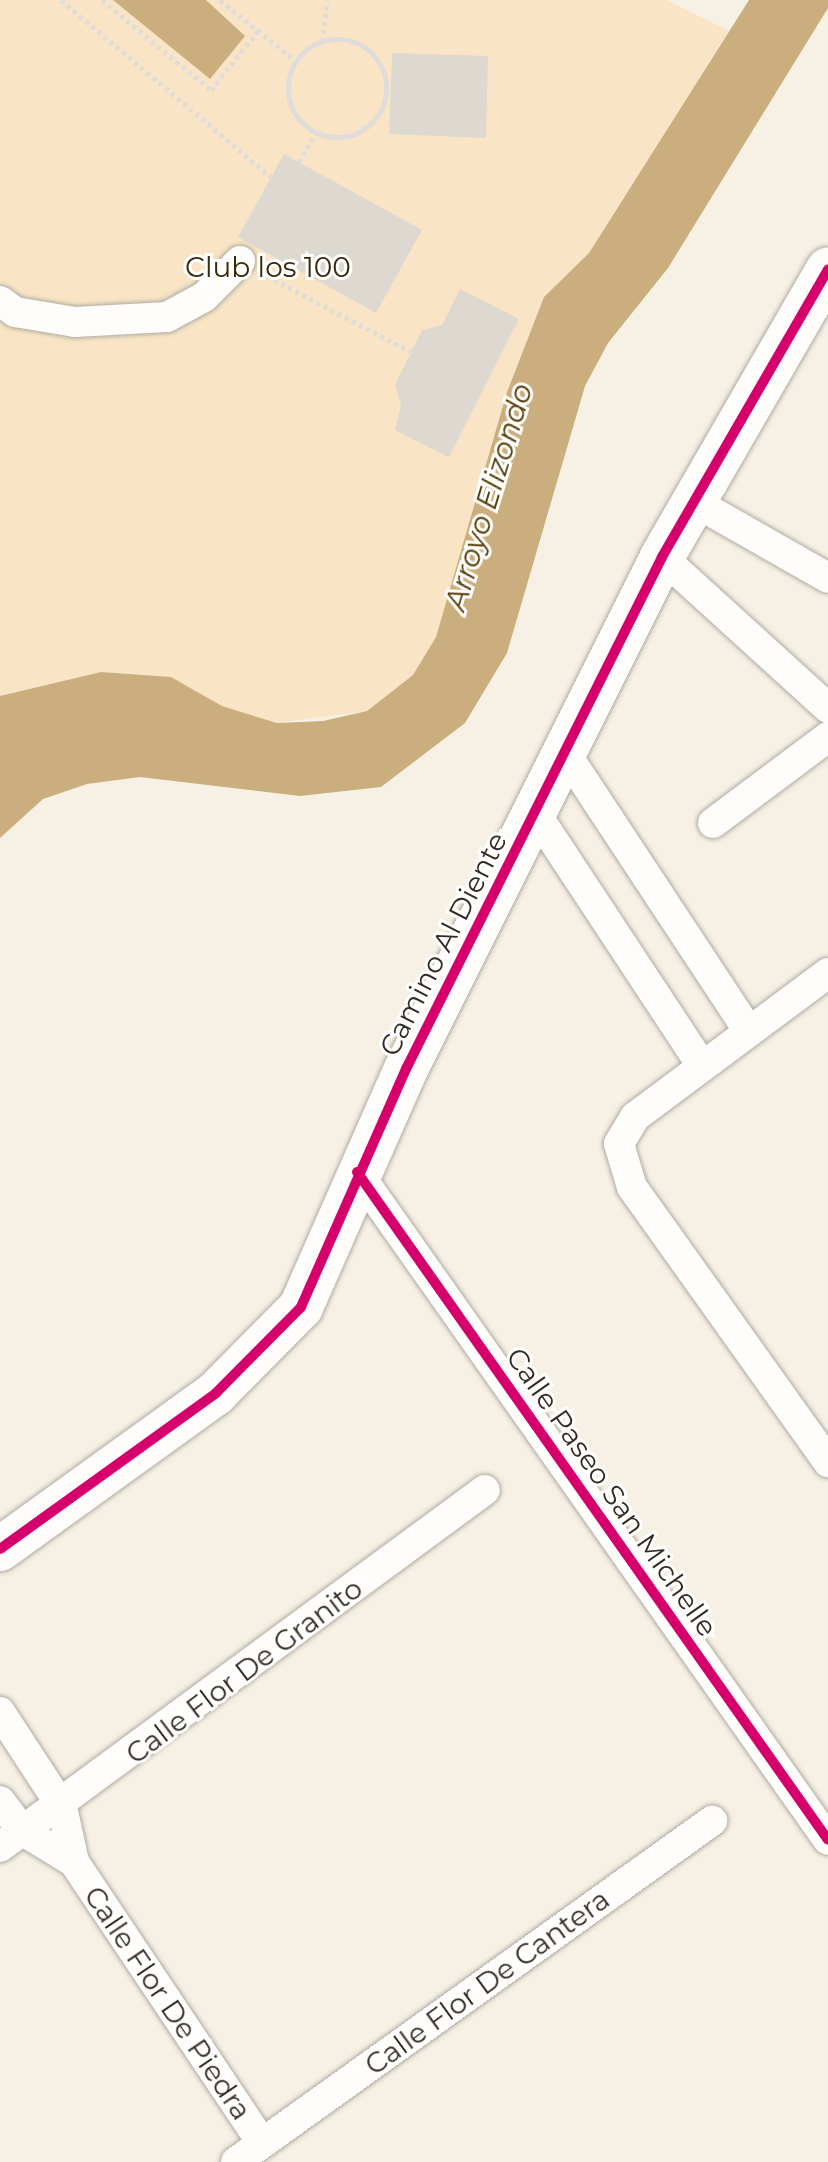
<!DOCTYPE html>
<html>
<head>
<meta charset="utf-8">
<style>
  body { margin:0 }
  #map { position:relative; width:828px; height:2162px; overflow:hidden; background:#f6f0e5; font-family:Montserrat,sans-serif }
  div>[style] { position:absolute }
  .green>* { inset:0; background:#f9e5c5 }
  .water>* { inset:0; background:#cbae7d }
  .building>* { inset:0; background:#ded9d0 }
  .path>* { height:5px; margin-top:-2.5px; transform-origin:0; background:repeating-linear-gradient(90deg,#dfdcd9 0 4px,transparent 0 8px) }
  .path>.ring { margin:-2.5px; padding:0; box-sizing:content-box; background:none; border:5px solid #dfdcd9; border-radius:50% }
  .roads { filter:drop-shadow(0 0 2px #b0aba1) drop-shadow(0 0 2px #b0aba1) }
  .street>* { height:30px; margin:-15px; padding:0 15px; transform-origin:15px; border-radius:15px; background:#fefdfb }
  .secondary>* { height:44px; margin:-22px; padding:0 22px; transform-origin:22px; border-radius:22px; background:#fefdfb }
  .cycleway>* { height:10px; margin:-5px; padding:0 5px; transform-origin:5px; border-radius:5px; background:#d6006c }
  span { translate:-50% -50%; white-space:nowrap; text-align:center; line-height:1.15; -webkit-text-stroke:6px #fff; paint-order:stroke }
  .park-label { font-size:28px; color:#392809 }
  .street-label { font-size:28px; color:#312b22 }
  .water-label { font-size:30px; color:#5c400b; font-style:italic }
</style>
</head>
<body>
<div id="map">
  <div class="green">
    <div style="clip-path:polygon(0 0,666px 0,729px 31px,589px 253px,544px 297px,507px 392px,436px 637px,413px 675px,367px 711px,277px 723px,222px 706px,171px 677px,101px 672px,0 696px)"></div>
  </div>
  <div class="water">
    <div style="clip-path:polygon(113px 0,206px 0,245px 36px,210px 79px)"></div>
    <div style="clip-path:polygon(749px 0,828px 0,828px 8px,668px 268px,608px 343px,585px 386px,507px 653px,465px 723px,381px 787px,300px 796px,140px 777px,87px 784px,43px 799px,0 838px,0 696px,101px 672px,171px 677px,222px 706px,277px 723px,323px 721px,367px 711px,413px 675px,436px 637px,507px 392px,544px 297px,589px 253px)"></div>
  </div>
  <div class="building">
    <div style="clip-path:polygon(392px 53px,488px 56px,486px 138px,389px 134px)"></div>
    <div style="clip-path:polygon(284px 154px,422px 230px,376px 313px,238px 237px)"></div>
    <div style="clip-path:polygon(460px 289px,519px 319px,449px 457px,395px 430px,401px 405px,395px 385px,422px 330px,442px 325px)"></div>
  </div>
  <div class="path">
    <div style="left:61px;top:0;width:275px;rotate:40.1deg"></div>
    <div style="left:102px;top:0;width:141px;rotate:39.5deg"></div>
    <div style="left:211px;top:90px;width:75px;rotate:-51.5deg"></div>
    <div style="left:220px;top:0;width:96px;rotate:38.7deg"></div>
    <div class="ring" style="left:288px;top:39px;width:93px;height:93px"></div>
    <div style="left:323px;top:41px;width:41px;rotate:-84.4deg"></div>
    <div style="left:299px;top:162px;width:34px;rotate:-60deg"></div>
    <div style="left:267px;top:276px;width:163px;rotate:27.8deg"></div>
  </div>
  <div class="roads">
    <div class="street">
      <div style="left:0;top:301px;width:19px;rotate:36deg"></div>
      <div style="left:15px;top:312px;width:61px;rotate:9.5deg"></div>
      <div style="left:75px;top:322px;width:92px;rotate:-3.1deg"></div>
      <div style="left:167px;top:317px;width:42px;rotate:-28.4deg"></div>
      <div style="left:204px;top:297px;width:51px;rotate:-45deg"></div>
      <div style="left:693px;top:501px;width:155px;rotate:29.7deg"></div>
      <div style="left:662px;top:557px;width:224px;rotate:42.3deg"></div>
      <div style="left:566px;top:754px;width:331px;rotate:56.6deg"></div>
      <div style="left:536px;top:814px;width:300px;rotate:56.6deg"></div>
      <div style="left:713px;top:823px;width:144px;rotate:-36.8deg"></div>
      <div style="left:828px;top:973px;width:241px;rotate:143.3deg"></div>
      <div style="left:635px;top:1117px;width:31px;rotate:121deg"></div>
      <div style="left:619px;top:1144px;width:45px;rotate:73.2deg"></div>
      <div style="left:632px;top:1187px;width:338px;rotate:54.5deg"></div>
      <div style="left:357px;top:1172px;width:817px;rotate:54.81deg"></div>
      <div style="left:0;top:1712px;width:113px;rotate:56.9deg"></div>
      <div style="left:62px;top:1807px;width:56px;rotate:77.7deg"></div>
      <div style="left:74px;top:1862px;width:338px;rotate:56.2deg"></div>
      <div style="left:0;top:1801px;width:38px;rotate:53deg"></div>
      <div style="left:23px;top:1831px;width:60px;rotate:31.3deg"></div>
      <div style="left:0;top:1847px;width:602px;rotate:-36.36deg"></div>
      <div style="left:236px;top:2162px;width:586px;rotate:-35.62deg"></div>
    </div>
    <div class="secondary">
      <div style="left:0;top:1549px;width:266px;rotate:-35.8deg"></div>
      <div style="left:216px;top:1393px;width:121px;rotate:-45.3deg"></div>
      <div style="left:301px;top:1307px;width:260px;rotate:-66.2deg"></div>
      <div style="left:406px;top:1069px;width:572px;rotate:-63.43deg"></div>
      <div style="left:662px;top:557px;width:332px;rotate:-60deg"></div>
    </div>
  </div>
  <div class="cycleway">
    <div style="left:357px;top:1172px;width:817px;rotate:54.81deg"></div>
    <div style="left:0;top:1549px;width:266px;rotate:-35.8deg"></div>
    <div style="left:216px;top:1393px;width:121px;rotate:-45.3deg"></div>
    <div style="left:301px;top:1307px;width:260px;rotate:-66.2deg"></div>
    <div style="left:406px;top:1069px;width:572px;rotate:-63.43deg"></div>
    <div style="left:662px;top:557px;width:332px;rotate:-60deg"></div>
  </div>
  <div class="park-label">
    <span style="left:268px;top:267px">Club los 100</span>
  </div>
  <div class="street-label">
    <span style="left:443px;top:944px;rotate:-63deg">Camino Al Diente</span>
    <span style="left:612px;top:1492px;rotate:55deg">Calle Paseo San Michelle</span>
    <span style="left:244px;top:1671px;rotate:-37deg">Calle Flor De Granito</span>
    <span style="left:487px;top:1982px;rotate:-36deg">Calle Flor De Cantera</span>
    <span style="left:168px;top:2003px;rotate:56deg">Calle Flor De Piedra</span>
  </div>
  <div class="water-label">
    <span style="left:489px;top:497px;rotate:-73deg">Arroyo Elizondo</span>
  </div>
</div>
</body>
</html>
